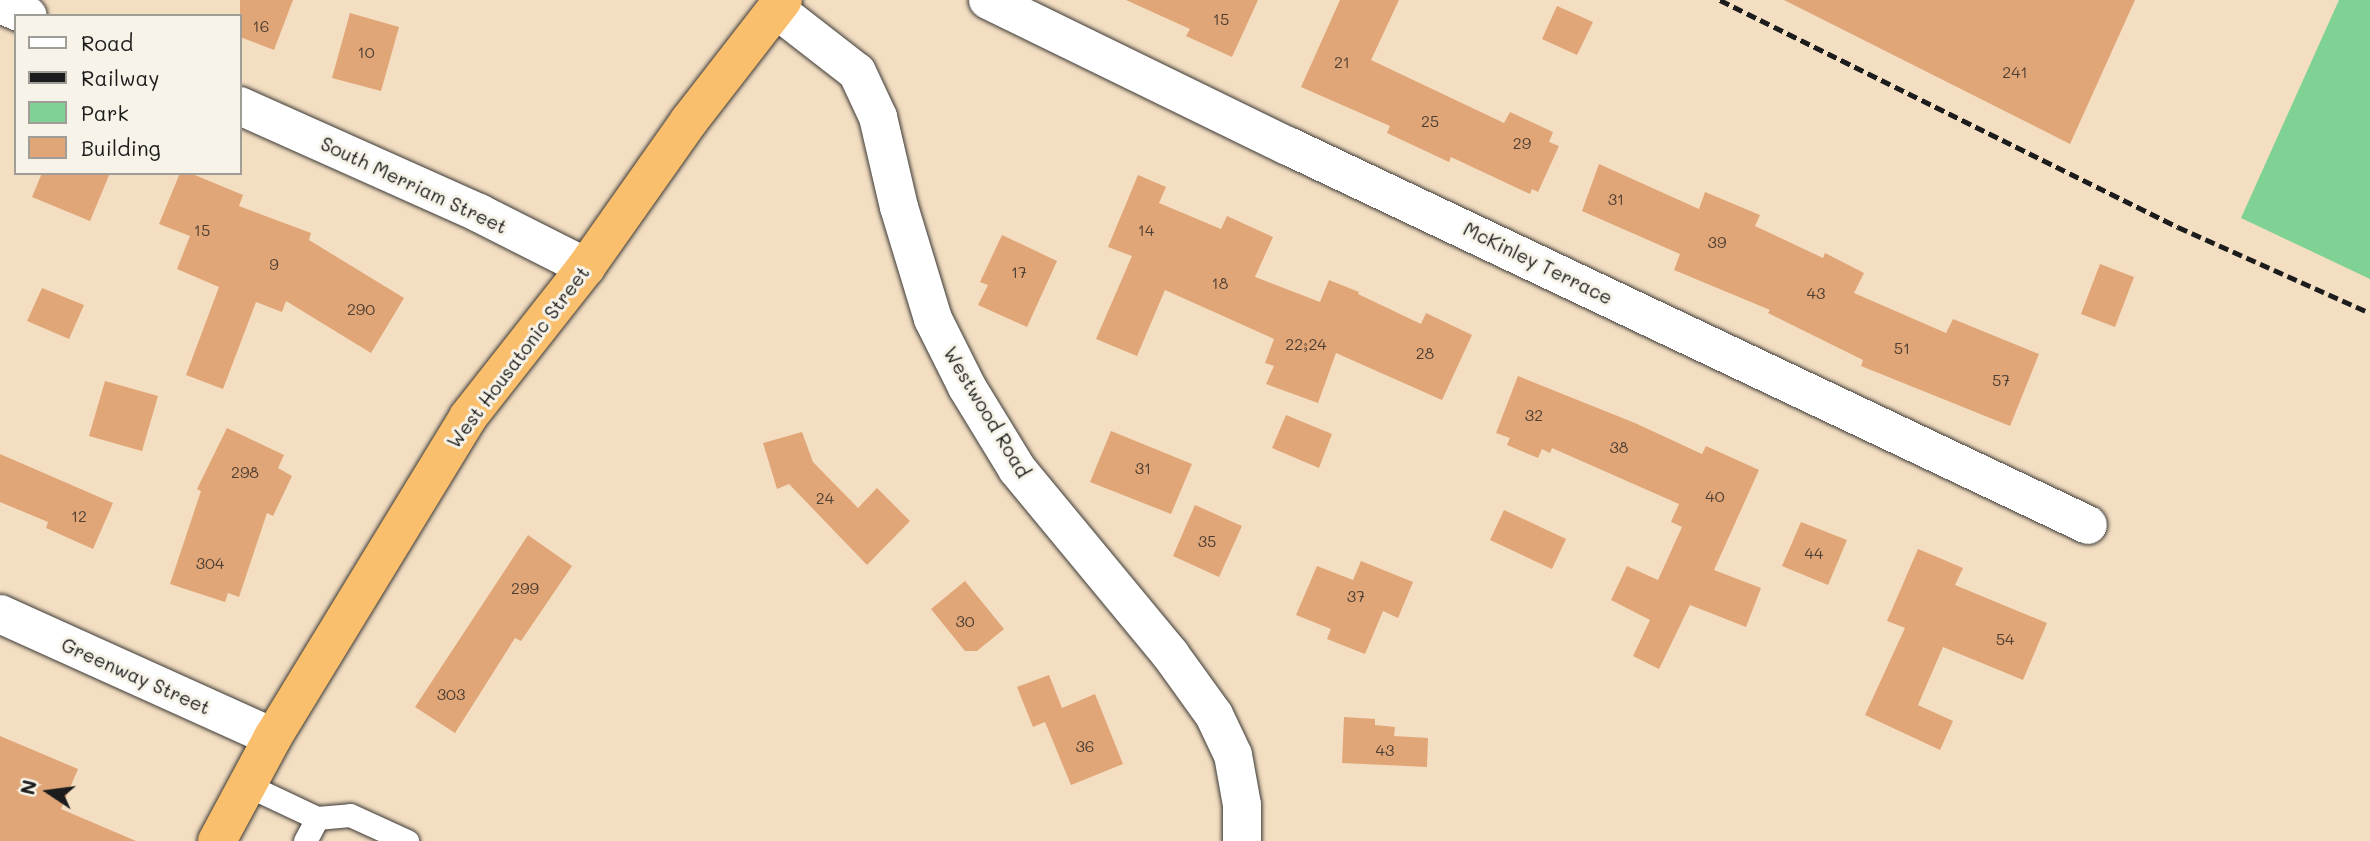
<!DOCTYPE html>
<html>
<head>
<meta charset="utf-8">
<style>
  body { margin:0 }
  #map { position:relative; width:2370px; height:841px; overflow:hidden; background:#f3dec2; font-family:Mali,sans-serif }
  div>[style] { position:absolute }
  .green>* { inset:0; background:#80d294 }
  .building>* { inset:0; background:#e1a677 }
  .roads { filter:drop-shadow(0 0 2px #3c3935) drop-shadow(0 0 2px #3c3935) }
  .service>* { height:23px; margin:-11.5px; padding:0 11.5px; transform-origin:11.5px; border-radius:11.5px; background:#fff }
  .minor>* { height:38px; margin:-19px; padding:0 19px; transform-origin:19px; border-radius:19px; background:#fff }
  .tertiary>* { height:38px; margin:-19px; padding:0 19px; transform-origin:19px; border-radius:19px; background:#fff }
  .trunk>* { height:38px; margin:-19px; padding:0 19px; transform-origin:19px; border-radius:19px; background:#f9bf6c }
  .rail>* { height:5px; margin-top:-2.5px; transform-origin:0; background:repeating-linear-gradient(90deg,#1c1c1c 0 10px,transparent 0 15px) }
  span { translate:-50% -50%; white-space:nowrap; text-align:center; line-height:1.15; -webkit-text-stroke:6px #f7f3e8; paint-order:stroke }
  .number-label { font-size:16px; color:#4d3e33 }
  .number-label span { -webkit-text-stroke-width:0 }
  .street-label { font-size:19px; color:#1c1c1c }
  .legend { position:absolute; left:14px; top:14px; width:228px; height:161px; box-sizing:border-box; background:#f7f3e8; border:2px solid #9f9d96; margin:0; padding:9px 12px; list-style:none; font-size:21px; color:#1c1c1c }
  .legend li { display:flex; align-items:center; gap:14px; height:35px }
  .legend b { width:35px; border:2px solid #9f9d96 }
  .north { position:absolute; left:14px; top:757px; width:70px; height:70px; -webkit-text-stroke:5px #f7f3e8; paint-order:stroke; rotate:283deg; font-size:19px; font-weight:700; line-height:28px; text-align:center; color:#1c1c1c }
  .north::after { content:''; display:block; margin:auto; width:24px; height:32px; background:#1c1c1c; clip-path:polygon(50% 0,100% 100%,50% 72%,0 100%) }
</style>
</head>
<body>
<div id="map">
  <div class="green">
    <div style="clip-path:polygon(2339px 0,2370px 0,2370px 279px,2241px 218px)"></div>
  </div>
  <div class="building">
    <div style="clip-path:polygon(240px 0,293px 0,274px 50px,240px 37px)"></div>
    <div style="clip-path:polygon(1126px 0,1258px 0,1232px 57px,1186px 36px,1190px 29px)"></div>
    <div style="clip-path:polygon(1340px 0,1399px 0,1371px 60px,1504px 123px,1510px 112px,1553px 132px,1549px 142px,1559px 146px,1538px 192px,1532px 189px,1530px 194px,1451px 157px,1449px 162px,1387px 133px,1390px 126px,1301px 87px)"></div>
    <div style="clip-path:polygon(1784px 0,2135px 0,2070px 144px)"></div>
    <div style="clip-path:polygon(1557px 6px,1593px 22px,1577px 55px,1542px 39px)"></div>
    <div style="clip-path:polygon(350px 13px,399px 27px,381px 91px,332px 78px)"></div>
    <div style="clip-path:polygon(1599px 164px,1699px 209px,1705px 192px,1760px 215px,1755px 226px,1823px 258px,1825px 253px,1864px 273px,1854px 293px,1946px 333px,1953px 319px,2039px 354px,2010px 426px,1861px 366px,1863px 360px,1768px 313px,1770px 310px,1674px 270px,1680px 254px,1582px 211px)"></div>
    <div style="clip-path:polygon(42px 173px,110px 173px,90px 221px,32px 197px)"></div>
    <div style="clip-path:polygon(180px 173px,190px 173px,243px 195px,239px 206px,311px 233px,309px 240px,404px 298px,371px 353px,286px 301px,282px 312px,256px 302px,223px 389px,186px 375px,219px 287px,177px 269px,190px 236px,159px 224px)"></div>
    <div style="clip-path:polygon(1138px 175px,1166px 187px,1159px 203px,1221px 229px,1227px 216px,1273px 237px,1255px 277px,1320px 302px,1329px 280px,1359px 292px,1358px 294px,1421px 324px,1426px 313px,1472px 335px,1442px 400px,1336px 353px,1318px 403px,1266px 384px,1274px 366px,1265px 363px,1274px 339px,1165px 290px,1137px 356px,1096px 339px,1132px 256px,1108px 247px)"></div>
    <div style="clip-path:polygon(1002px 235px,1057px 261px,1027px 327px,978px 305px,988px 285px,980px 282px)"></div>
    <div style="clip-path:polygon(2100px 264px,2134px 277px,2115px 327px,2081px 314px)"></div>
    <div style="clip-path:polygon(42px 288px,84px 305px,69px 339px,27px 321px)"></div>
    <div style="clip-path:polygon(1518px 376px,1635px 423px,1702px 454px,1706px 446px,1759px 470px,1714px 570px,1761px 588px,1746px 627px,1690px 605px,1659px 669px,1633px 656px,1650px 620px,1611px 600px,1627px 566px,1658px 580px,1682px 527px,1671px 522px,1679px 504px,1552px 448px,1550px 453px,1542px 449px,1538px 458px,1507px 445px,1510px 438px,1496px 433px)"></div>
    <div style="clip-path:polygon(105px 381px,158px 396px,142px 451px,89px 436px)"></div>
    <div style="clip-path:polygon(1286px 415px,1332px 434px,1319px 468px,1272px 448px)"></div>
    <div style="clip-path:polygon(227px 428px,284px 455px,278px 468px,292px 476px,273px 516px,267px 513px,239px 597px,228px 593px,225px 602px,170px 584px,201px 491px,197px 489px)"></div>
    <div style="clip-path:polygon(1111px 431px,1192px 464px,1171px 514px,1090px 482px)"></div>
    <div style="clip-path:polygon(802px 432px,813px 462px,858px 508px,877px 488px,910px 521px,867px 565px,789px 484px,777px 489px,763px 443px)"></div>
    <div style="clip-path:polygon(0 454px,113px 503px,93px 549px,46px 528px,48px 522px,0 502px)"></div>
    <div style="clip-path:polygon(1195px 505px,1242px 526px,1219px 577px,1173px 556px)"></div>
    <div style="clip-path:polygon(1504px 510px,1566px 539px,1552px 569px,1490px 540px)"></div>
    <div style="clip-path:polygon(1801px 522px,1847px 540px,1828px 585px,1782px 566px)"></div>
    <div style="clip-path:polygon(528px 535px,572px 566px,521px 641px,515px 638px,455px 733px,415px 707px)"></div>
    <div style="clip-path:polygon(1918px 549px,1963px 568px,1955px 585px,2047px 623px,2023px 680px,1943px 647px,1918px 705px,1953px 721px,1940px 750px,1865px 715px,1905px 628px,1887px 621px)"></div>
    <div style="clip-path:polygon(1361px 561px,1413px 582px,1398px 618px,1383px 611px,1365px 654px,1327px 639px,1331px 629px,1296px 615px,1317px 566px,1353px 580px)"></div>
    <div style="clip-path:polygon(965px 581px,1004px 629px,977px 651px,965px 651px,931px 609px)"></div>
    <div style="clip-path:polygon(1049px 675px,1062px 708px,1095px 694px,1123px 764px,1071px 785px,1045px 722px,1033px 727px,1017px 687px)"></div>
    <div style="clip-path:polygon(1344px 717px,1375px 719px,1375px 725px,1395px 727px,1394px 736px,1428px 738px,1427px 767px,1342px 763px)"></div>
    <div style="clip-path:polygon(0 736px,78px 769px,61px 809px,136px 841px,0 841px)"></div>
  </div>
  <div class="roads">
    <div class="service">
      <div style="left:247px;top:785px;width:77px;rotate:25.2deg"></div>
      <div style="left:317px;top:818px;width:33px;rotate:-5deg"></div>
      <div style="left:350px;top:815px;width:63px;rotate:24.5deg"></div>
      <div style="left:305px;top:841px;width:26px;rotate:-62deg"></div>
    </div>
    <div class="minor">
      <div style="left:988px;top:0;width:334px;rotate:26deg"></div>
      <div style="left:1288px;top:146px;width:885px;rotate:25.35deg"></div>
      <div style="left:777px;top:10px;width:101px;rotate:37.8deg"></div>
      <div style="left:857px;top:72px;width:50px;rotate:65deg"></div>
      <div style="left:878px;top:117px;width:92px;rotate:76.9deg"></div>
      <div style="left:899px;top:207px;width:117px;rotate:73.1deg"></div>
      <div style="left:933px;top:319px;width:76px;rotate:63.4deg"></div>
      <div style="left:967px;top:387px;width:96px;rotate:58.6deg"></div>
      <div style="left:1017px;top:469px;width:240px;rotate:50.4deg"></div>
      <div style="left:1170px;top:654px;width:75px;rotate:54.2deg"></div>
      <div style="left:1214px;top:715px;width:44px;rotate:64.6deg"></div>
      <div style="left:1233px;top:755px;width:51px;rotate:79.8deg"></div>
      <div style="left:1242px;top:805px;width:36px;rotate:90deg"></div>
      <div style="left:0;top:614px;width:299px;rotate:24.3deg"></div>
    </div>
    <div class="tertiary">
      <div style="left:0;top:4px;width:30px;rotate:23deg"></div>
      <div style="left:240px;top:106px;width:262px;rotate:24.1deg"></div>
      <div style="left:479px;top:213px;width:120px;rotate:26.8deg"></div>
    </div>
    <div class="trunk">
      <div style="left:217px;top:841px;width:118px;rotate:-61.7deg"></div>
      <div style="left:273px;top:737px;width:375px;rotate:-58.6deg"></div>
      <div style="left:468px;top:417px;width:191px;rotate:-51.8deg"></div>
      <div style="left:586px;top:267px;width:179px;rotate:-54.8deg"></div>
      <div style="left:689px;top:121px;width:153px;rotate:-52.2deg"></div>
    </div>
  </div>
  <div class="rail">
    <div style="left:1720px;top:0;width:511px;rotate:26.36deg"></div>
    <div style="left:2178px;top:227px;width:210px;rotate:24.1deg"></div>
  </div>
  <div class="number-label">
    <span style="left:1221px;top:19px">15</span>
    <span style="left:261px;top:26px">16</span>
    <span style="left:366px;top:52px">10</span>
    <span style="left:1342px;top:62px">21</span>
    <span style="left:2015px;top:72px">241</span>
    <span style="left:1430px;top:121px">25</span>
    <span style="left:1522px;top:143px">29</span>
    <span style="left:1616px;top:199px">31</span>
    <span style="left:202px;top:230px">15</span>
    <span style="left:1146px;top:230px">14</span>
    <span style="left:1717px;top:242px">39</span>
    <span style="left:274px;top:264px">9</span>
    <span style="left:1019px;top:272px">17</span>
    <span style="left:1220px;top:283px">18</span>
    <span style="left:1816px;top:293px">43</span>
    <span style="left:361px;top:309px">290</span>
    <span style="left:1306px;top:344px">22;24</span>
    <span style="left:1902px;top:348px">51</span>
    <span style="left:1425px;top:353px">28</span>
    <span style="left:2001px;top:380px">57</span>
    <span style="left:1534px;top:415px">32</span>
    <span style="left:1619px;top:447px">38</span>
    <span style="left:1143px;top:468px">31</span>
    <span style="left:245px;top:472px">298</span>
    <span style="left:1715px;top:496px">40</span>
    <span style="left:825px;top:498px">24</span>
    <span style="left:79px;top:516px">12</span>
    <span style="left:1207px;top:541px">35</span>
    <span style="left:1814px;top:553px">44</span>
    <span style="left:210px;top:563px">304</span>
    <span style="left:525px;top:588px">299</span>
    <span style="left:1356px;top:596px">37</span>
    <span style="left:965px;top:621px">30</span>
    <span style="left:2005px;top:639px">54</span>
    <span style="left:451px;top:694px">303</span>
    <span style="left:1085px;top:746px">36</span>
    <span style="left:1385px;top:750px">43</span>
  </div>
  <div class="street-label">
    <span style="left:414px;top:185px;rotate:25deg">South Merriam Street</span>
    <span style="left:1538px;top:263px;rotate:26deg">McKinley Terrace</span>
    <span style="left:518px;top:357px;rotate:-53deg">West Housatonic Street</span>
    <span style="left:987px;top:412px;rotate:59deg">Westwood Road</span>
    <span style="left:136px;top:676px;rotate:24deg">Greenway Street</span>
  </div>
  <ul class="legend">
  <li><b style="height:9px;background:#fff"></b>Road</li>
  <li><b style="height:9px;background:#1c1c1c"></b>Railway</li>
  <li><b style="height:19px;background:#80d294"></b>Park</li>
  <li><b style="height:19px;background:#e1a677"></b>Building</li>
  </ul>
  <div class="north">N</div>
</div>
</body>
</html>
